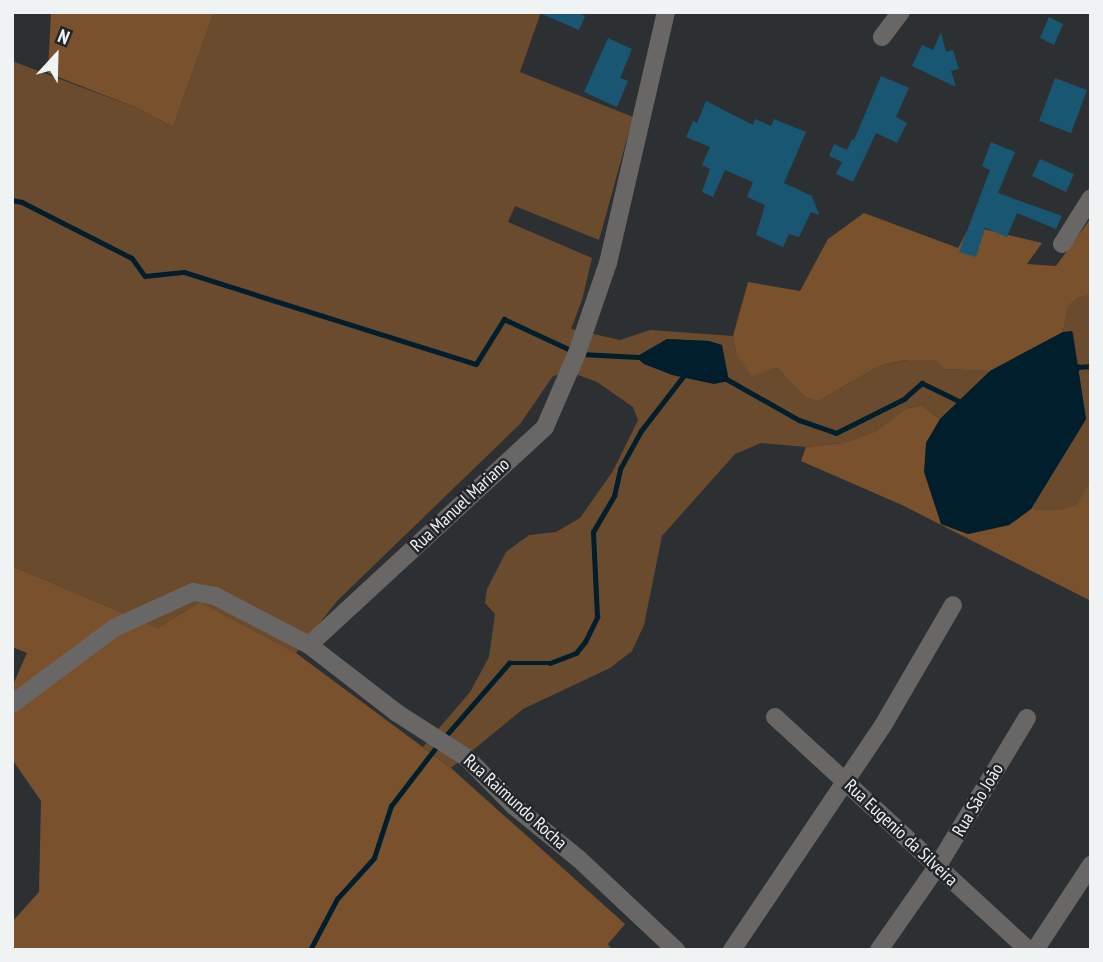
<!DOCTYPE html>
<html>
<head>
<meta charset="utf-8">
<style>
  body { margin:0 }
  #map { position:relative; width:1103px; height:962px; overflow:hidden; background:#2c3033; font-family:"PT Sans Narrow",sans-serif }
  div>[style] { position:absolute }
  .green>* { inset:0; background:#6b4b2e }
  .forest>* { inset:0; background:#7a512d }
  .water>* { inset:0; background:#001e2c }
  .stream>* { height:4.5px; margin:-2.25px; padding:0 2.25px; transform-origin:2.25px; border-radius:2.25px; background:#001e2c }
  .building>* { inset:0; background:#185671 }
  .street>* { height:18px; margin:-9px; padding:0 9px; transform-origin:9px; border-radius:9px; background:#696766 }
  span { translate:-50% -50%; white-space:nowrap; text-align:center; line-height:1.15; -webkit-text-stroke:5px #222629; paint-order:stroke }
  .street-label { font-size:18px; color:#f0f3f4 }
  .frame { position:absolute; inset:0; border:14px solid #f0f3f4; pointer-events:none }
  .north { position:absolute; left:21px; top:21px; width:70px; height:70px; -webkit-text-stroke:5px #222629; paint-order:stroke; rotate:22deg; font-size:19px; font-weight:700; line-height:28px; text-align:center; color:#f0f3f4 }
  .north::after { content:''; display:block; margin:auto; width:24px; height:32px; background:#f0f3f4; clip-path:polygon(50% 0,100% 100%,50% 72%,0 100%) }
</style>
</head>
<body>
<div id="map">
  <div class="green">
    <div style="clip-path:polygon(evenodd,214px 12px,541px 12px,520px 72px,633px 117px,599px 240px,515px 206px,508px 222px,592px 258px,582px 300px,571px 329px,620px 340px,650px 330px,733px 336px,736px 354px,776px 367px,805px 397px,818px 401px,879px 366px,907px 360px,936px 360px,946px 369px,990px 371px,940px 419px,921px 405px,905px 409px,874px 432px,843px 443px,806px 447px,761px 443px,735px 454px,662px 536px,644px 625px,632px 651px,610px 668px,523px 709px,451px 768px,423px 747px,470px 692px,489px 657px,495px 614px,485px 603px,487px 589px,506px 552px,529px 535px,556px 532px,580px 518px,613px 471px,638px 420px,633px 407px,597px 382px,570px 372px,553px 376px,520px 424px,337px 601px,296px 653px,200px 602px,158px 628px,12px 566px,12px 61px,137px 108px,173px 127px,214px 12px,667px 339px,709px 341px,721px 345px,729px 381px,683px 377px,644px 364px,636px 357px,667px 339px)"></div>
    <div style="clip-path:polygon(1091px 295px,1091px 480px,1078px 505px,1059px 510px,1031px 509px,1086px 419px,1073px 332px,1063px 332px,1068px 306px,1079px 297px)"></div>
  </div>
  <div class="forest">
    <div style="clip-path:polygon(51px 12px,214px 12px,173px 127px,137px 108px,48px 73px)"></div>
    <div style="clip-path:polygon(864px 213px,958px 248px,970px 226px,1042px 243px,1027px 264px,1056px 266px,1091px 218px,1091px 295px,1079px 297px,1068px 306px,1063px 332px,990px 371px,945px 369px,935px 360px,906px 360px,879px 366px,818px 401px,805px 397px,776px 367px,752px 376px,736px 354px,733px 336px,748px 282px,800px 291px,828px 239px)"></div>
    <div style="clip-path:polygon(921px 405px,940px 419px,926px 443px,941px 524px,954px 529px,968px 534px,1009px 525px,1031px 509px,1059px 510px,1077px 505px,1091px 480px,1091px 601px,902px 505px,801px 461px,806px 447px,843px 443px,874px 432px,905px 409px)"></div>
    <div style="clip-path:polygon(12px 566px,158px 628px,200px 602px,296px 653px,451px 768px,625px 924px,608px 944px,612px 950px,12px 950px,12px 922px,39px 892px,41px 801px,12px 759px,12px 687px,27px 653px,12px 647px)"></div>
  </div>
  <div class="water">
    <div style="clip-path:polygon(1072px 331px,1086px 419px,1031px 509px,1009px 525px,968px 534px,941px 524px,924px 472px,926px 443px,940px 419px,990px 371px,1063px 332px)"></div>
    <div style="clip-path:polygon(667px 339px,709px 341px,722px 345px,729px 381px,714px 384px,672px 375px,644px 364px,636px 357px)"></div>
  </div>
  <div class="stream">
    <div style="left:12px;top:200px;width:10px;rotate:11deg"></div>
    <div style="left:22px;top:202px;width:123px;rotate:27deg"></div>
    <div style="left:132px;top:258px;width:22px;rotate:54deg"></div>
    <div style="left:145px;top:276px;width:39px;rotate:-6deg"></div>
    <div style="left:184px;top:272px;width:306px;rotate:17.5deg"></div>
    <div style="left:476px;top:364px;width:53px;rotate:-58.1deg"></div>
    <div style="left:504px;top:319px;width:76px;rotate:24.9deg"></div>
    <div style="left:581px;top:354px;width:57px;rotate:3deg"></div>
    <div style="left:1076px;top:370px;width:4px;rotate:-56deg"></div>
    <div style="left:1078px;top:367px;width:13px;rotate:-4deg"></div>
    <div style="left:725px;top:378px;width:85px;rotate:29.6deg"></div>
    <div style="left:799px;top:420px;width:39px;rotate:19deg"></div>
    <div style="left:836px;top:433px;width:76px;rotate:-26.6deg"></div>
    <div style="left:904px;top:399px;width:24px;rotate:-42deg"></div>
    <div style="left:922px;top:383px;width:43px;rotate:26deg"></div>
    <div style="left:443px;top:739px;width:101px;rotate:-49deg"></div>
    <div style="left:509px;top:663px;width:41px"></div>
    <div style="left:550px;top:663px;width:28px;rotate:-21deg"></div>
    <div style="left:576px;top:653px;width:14px;rotate:-51deg"></div>
    <div style="left:585px;top:642px;width:28px;rotate:-64deg"></div>
    <div style="left:597px;top:617px;width:85px;rotate:-92.7deg"></div>
    <div style="left:593px;top:532px;width:42px;rotate:-59.7deg"></div>
    <div style="left:614px;top:496px;width:28px;rotate:-77deg"></div>
    <div style="left:620px;top:469px;width:43px;rotate:-61.1deg"></div>
    <div style="left:641px;top:431px;width:72px;rotate:-52.3deg"></div>
    <div style="left:310px;top:950px;width:58px;rotate:-62.1deg"></div>
    <div style="left:337px;top:899px;width:55px;rotate:-47.9deg"></div>
    <div style="left:374px;top:858px;width:55px;rotate:-71.9deg"></div>
    <div style="left:391px;top:806px;width:76px;rotate:-52.5deg"></div>
  </div>
  <div class="building">
    <div style="clip-path:polygon(537px 12px,576px 12px,585px 16px,579px 30px)"></div>
    <div style="clip-path:polygon(1049px 17px,1063px 24px,1054px 45px,1040px 38px)"></div>
    <div style="clip-path:polygon(941px 32px,946px 52px,953px 50px,959px 69px,951px 71px,956px 87px,912px 66px,922px 45px,933px 50px)"></div>
    <div style="clip-path:polygon(608px 38px,632px 49px,620px 78px,628px 81px,617px 107px,584px 92px)"></div>
    <div style="clip-path:polygon(881px 76px,909px 88px,896px 117px,907px 123px,897px 143px,876px 133px,853px 182px,836px 174px,842px 162px,829px 156px,834px 144px,847px 150px,852px 139px,854px 140px)"></div>
    <div style="clip-path:polygon(1055px 78px,1087px 90px,1071px 133px,1039px 121px)"></div>
    <div style="clip-path:polygon(706px 101px,753px 125px,755px 119px,771px 126px,774px 119px,806px 132px,784px 183px,812px 196px,819px 215px,811px 212px,799px 237px,789px 234px,783px 247px,756px 235px,765px 205px,747px 197px,753px 182px,725px 170px,713px 197px,702px 192px,710px 169px,702px 165px,710px 147px,686px 137px,693px 121px,697px 123px)"></div>
    <div style="clip-path:polygon(991px 142px,1015px 152px,998px 193px,1062px 216px,1056px 229px,1017px 213px,1007px 237px,985px 228px,976px 257px,959px 252px,990px 170px,982px 166px)"></div>
    <div style="clip-path:polygon(1040px 159px,1074px 174px,1066px 192px,1032px 176px)"></div>
  </div>
  <div class="street">
    <div style="left:882px;top:37px;width:31px;rotate:-53deg"></div>
    <div style="left:1062px;top:244px;width:54px;rotate:-57.8deg"></div>
    <div style="left:309px;top:645px;width:111px;rotate:37.7deg"></div>
    <div style="left:397px;top:713px;width:83px;rotate:32.7deg"></div>
    <div style="left:467px;top:758px;width:67px;rotate:45.6deg"></div>
    <div style="left:514px;top:806px;width:85px;rotate:39.3deg"></div>
    <div style="left:580px;top:860px;width:132px;rotate:43.2deg"></div>
    <div style="left:12px;top:704px;width:127px;rotate:-36.7deg"></div>
    <div style="left:114px;top:628px;width:87px;rotate:-24.5deg"></div>
    <div style="left:193px;top:592px;width:22px;rotate:10deg"></div>
    <div style="left:215px;top:596px;width:106px;rotate:27.5deg"></div>
    <div style="left:309px;top:645px;width:321px;rotate:-42.7deg"></div>
    <div style="left:545px;top:427px;width:81px;rotate:-66.6deg"></div>
    <div style="left:577px;top:353px;width:95px;rotate:-71deg"></div>
    <div style="left:608px;top:263px;width:258px;rotate:-77deg"></div>
    <div style="left:775px;top:717px;width:344px;rotate:42.6deg"></div>
    <div style="left:732px;top:950px;width:275px;rotate:-56.1deg"></div>
    <div style="left:885px;top:722px;width:135px;rotate:-59.8deg"></div>
    <div style="left:879px;top:950px;width:101px;rotate:-55.1deg"></div>
    <div style="left:937px;top:867px;width:174px;rotate:-58.9deg"></div>
    <div style="left:1035px;top:950px;width:102px;rotate:-56.6deg"></div>
  </div>
  <div class="street-label">
    <span style="left:460px;top:505px;rotate:-43deg">Rua Manuel Mariano</span>
    <span style="left:978px;top:800px;rotate:-59deg">Rua São João</span>
    <span style="left:515px;top:802px;rotate:42deg">Rua Raimundo Rocha</span>
    <span style="left:901px;top:833px;rotate:43deg">Rua Eugenio da Silveira</span>
  </div>
  <div class="frame"></div>
  <div class="north">N</div>
</div>
</body>
</html>
